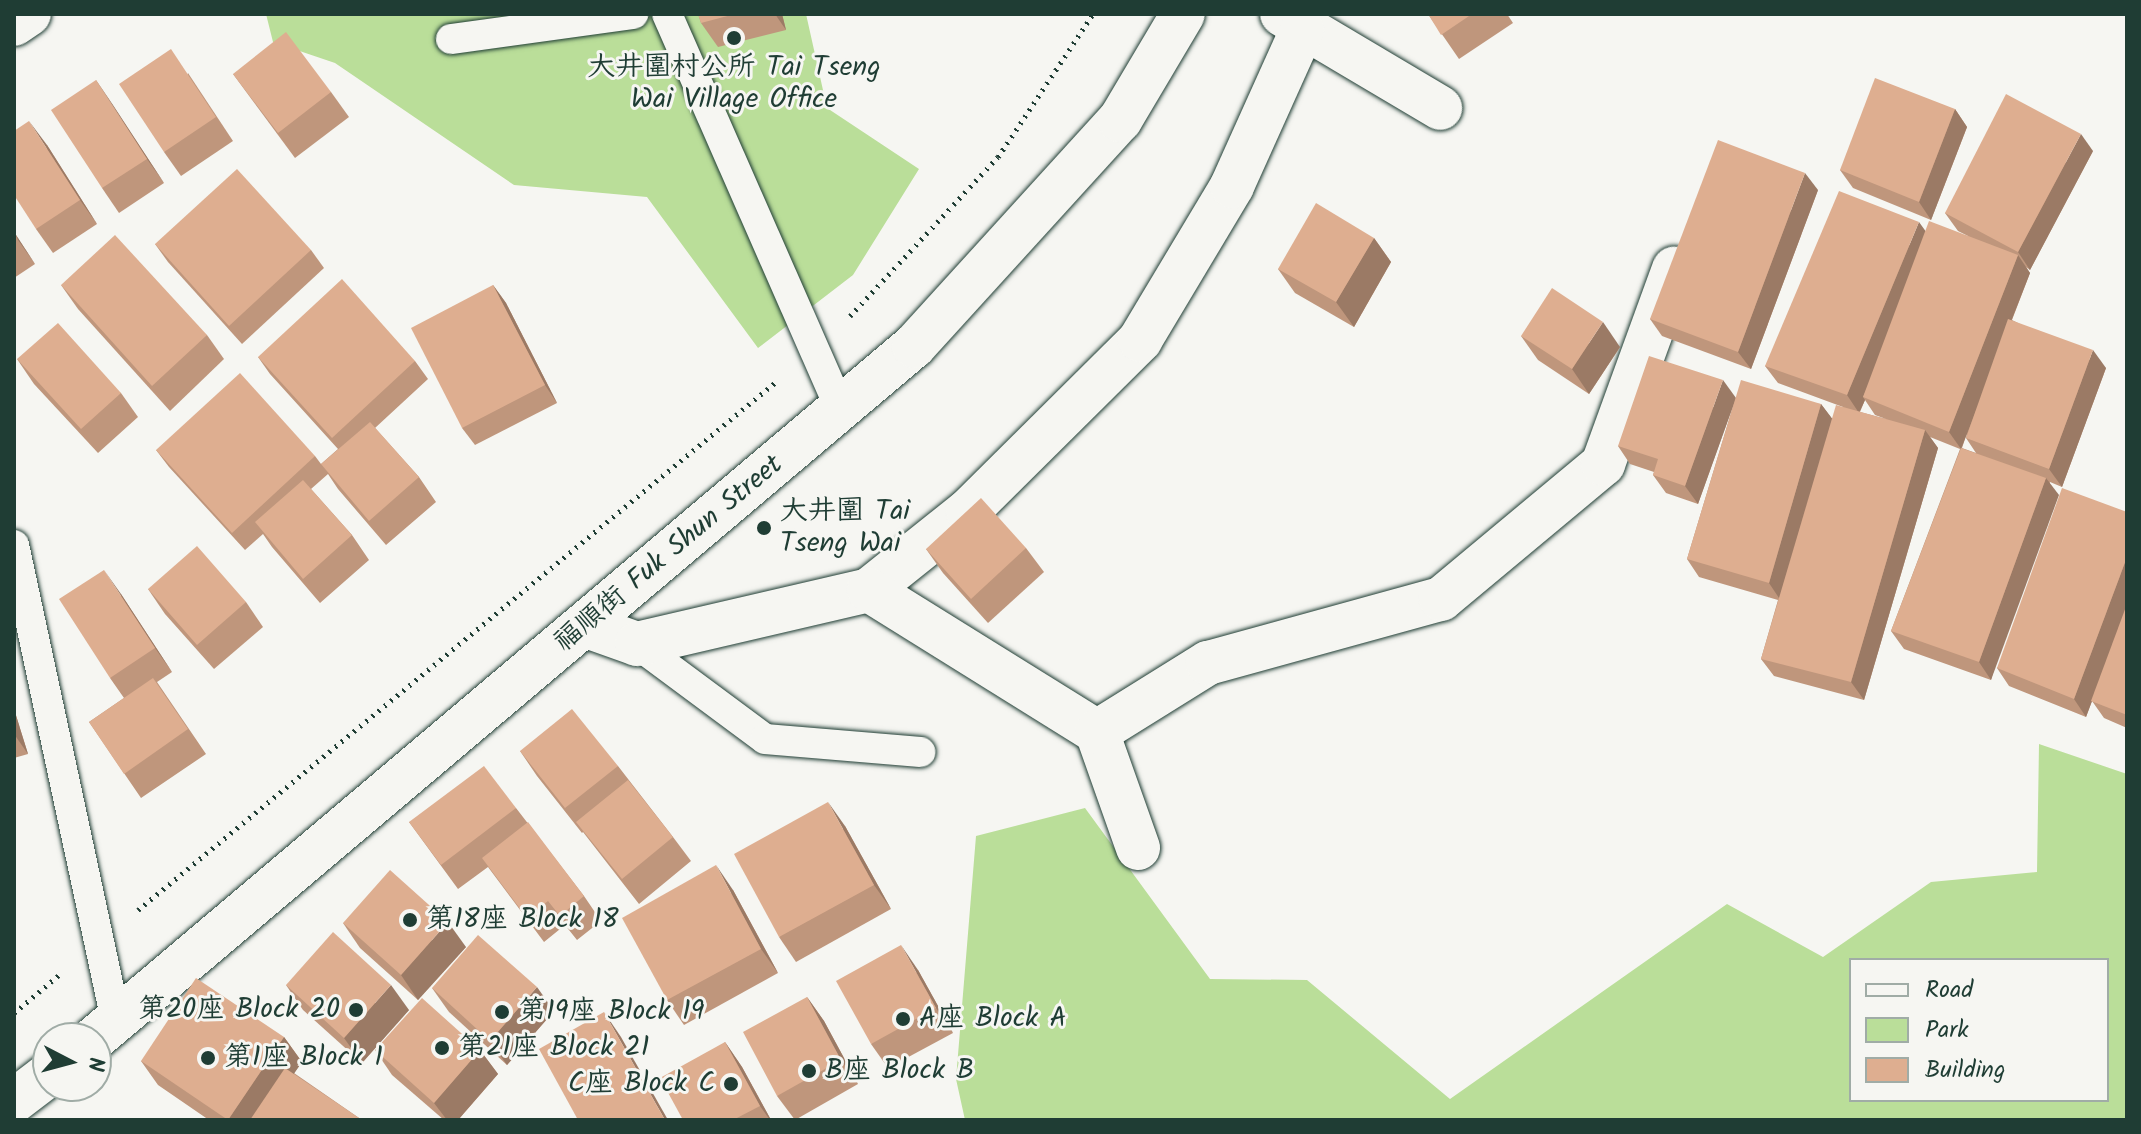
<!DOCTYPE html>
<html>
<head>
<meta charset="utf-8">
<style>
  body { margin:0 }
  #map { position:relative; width:2141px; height:1134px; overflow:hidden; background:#f6f6f2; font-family:Kalam,"LXGW WenKai TC",sans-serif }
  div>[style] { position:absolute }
  .green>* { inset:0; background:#bade99 }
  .path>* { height:5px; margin-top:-2.5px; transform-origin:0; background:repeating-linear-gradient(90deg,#1f3d34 0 2px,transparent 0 8px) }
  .roads { filter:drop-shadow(0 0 2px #1f3d34) drop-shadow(0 0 2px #1f3d34) }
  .service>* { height:30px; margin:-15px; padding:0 15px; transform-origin:15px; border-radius:15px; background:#f6f6f2 }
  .minor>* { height:44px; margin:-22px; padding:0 22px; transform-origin:22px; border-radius:22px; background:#f6f6f2 }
  .wall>* { inset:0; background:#bf967c }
  .shaded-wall>* { inset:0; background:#9b7a65 }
  .building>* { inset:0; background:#deae90 }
  .dots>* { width:22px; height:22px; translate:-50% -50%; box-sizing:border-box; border:4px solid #f6f6f2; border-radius:50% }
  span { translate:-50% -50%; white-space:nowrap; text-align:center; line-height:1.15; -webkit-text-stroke:6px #f6f6f2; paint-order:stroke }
  .poi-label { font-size:28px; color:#1f3d34 }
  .left { translate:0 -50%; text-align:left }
  .right { translate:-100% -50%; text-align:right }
  .street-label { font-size:28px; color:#1f3d34 }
  .frame { position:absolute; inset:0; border:16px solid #1f3d34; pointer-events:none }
  .legend { position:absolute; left:1849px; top:958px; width:260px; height:144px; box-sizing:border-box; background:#f6f6f2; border:2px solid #a0aca6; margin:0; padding:10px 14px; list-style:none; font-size:24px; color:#1f3d34 }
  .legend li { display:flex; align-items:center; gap:16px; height:40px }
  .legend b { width:40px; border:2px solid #a0aca6 }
  .north { position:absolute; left:32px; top:1022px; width:80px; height:80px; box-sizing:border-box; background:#f6f6f2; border:2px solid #a0aca6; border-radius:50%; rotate:96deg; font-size:22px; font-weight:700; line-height:32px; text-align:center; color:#1f3d34 }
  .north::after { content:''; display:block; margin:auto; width:28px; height:36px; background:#1f3d34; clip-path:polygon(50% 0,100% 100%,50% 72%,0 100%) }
</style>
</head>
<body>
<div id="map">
  <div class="green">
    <div style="clip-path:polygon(266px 14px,806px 14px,827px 108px,919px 169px,853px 275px,758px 348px,647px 197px,514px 185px,335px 63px,273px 42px)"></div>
    <div style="clip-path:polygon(evenodd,2039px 744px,2127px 774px,2127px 1120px,965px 1120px,956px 1079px,976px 836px,1085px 808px,1210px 979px,1307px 980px,1450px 1099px,1727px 904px,1823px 957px,1931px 882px,2037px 872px,2039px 744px,1851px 960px,2107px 960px,2107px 1100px,1851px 1100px,1851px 960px)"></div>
  </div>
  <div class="path">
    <div style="left:850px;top:316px;width:217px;rotate:-47.1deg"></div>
    <div style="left:998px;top:157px;width:172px;rotate:-56.4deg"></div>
    <div style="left:138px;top:910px;width:830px;rotate:-39.62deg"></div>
    <div style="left:14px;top:1013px;width:59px;rotate:-40.2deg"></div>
  </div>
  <div class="roads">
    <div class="service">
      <div style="left:667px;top:14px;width:431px;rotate:66.3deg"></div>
      <div style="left:451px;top:39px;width:184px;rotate:-7.8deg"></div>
      <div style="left:14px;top:545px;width:487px;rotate:77.9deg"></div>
      <div style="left:637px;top:644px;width:159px;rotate:36.6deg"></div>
      <div style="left:765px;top:739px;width:156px;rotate:4.8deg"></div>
    </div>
    <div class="minor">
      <div style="left:1282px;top:14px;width:184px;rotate:30.7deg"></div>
      <div style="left:14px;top:24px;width:18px;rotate:-34deg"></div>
      <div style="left:869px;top:590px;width:127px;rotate:-38.6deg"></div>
      <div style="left:968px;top:511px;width:243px;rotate:-44.8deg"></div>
      <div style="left:1140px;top:340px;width:179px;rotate:-59.1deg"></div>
      <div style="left:1232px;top:186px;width:171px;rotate:-65.8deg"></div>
      <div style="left:584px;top:625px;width:56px;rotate:19.7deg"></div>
      <div style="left:637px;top:644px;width:238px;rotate:-13.1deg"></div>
      <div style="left:869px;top:590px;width:269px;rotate:31.9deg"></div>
      <div style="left:1097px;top:732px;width:123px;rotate:70.5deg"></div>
      <div style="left:1097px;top:732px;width:131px;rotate:-31.9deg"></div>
      <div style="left:1208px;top:663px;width:242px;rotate:-15.4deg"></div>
      <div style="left:1441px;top:599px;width:211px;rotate:-39.8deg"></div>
      <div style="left:1603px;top:464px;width:208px;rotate:-70deg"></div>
      <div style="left:95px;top:1038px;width:1072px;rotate:-40.2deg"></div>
      <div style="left:914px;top:346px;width:306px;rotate:-47.7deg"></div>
      <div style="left:1120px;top:120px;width:123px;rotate:-59.3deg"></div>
      <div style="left:14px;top:1101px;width:43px;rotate:-37.4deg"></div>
    </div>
  </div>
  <div class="wall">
    <div style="clip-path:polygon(698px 14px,782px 14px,786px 30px,718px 47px,701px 23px)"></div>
    <div style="clip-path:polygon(1428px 14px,1507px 14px,1513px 23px,1459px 59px)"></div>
    <div style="clip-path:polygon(188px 73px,233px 141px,181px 176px,164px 152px)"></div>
    <div style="clip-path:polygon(233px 74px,331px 92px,349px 117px,295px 158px)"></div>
    <div style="clip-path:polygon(96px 80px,164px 183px,119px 213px,102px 188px)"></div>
    <div style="clip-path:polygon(1955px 109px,1967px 127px,1931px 220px,1853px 188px,1840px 170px)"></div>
    <div style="clip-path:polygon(47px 145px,97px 224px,53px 253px,36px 229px)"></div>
    <div style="clip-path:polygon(evenodd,2093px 151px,2030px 270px,2026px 267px,2030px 273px,2012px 320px,2106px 368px,2062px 487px,2050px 482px,1991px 680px,1904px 649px,1891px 631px,1960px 449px,1930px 437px,1938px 448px,1864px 700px,1774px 676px,1761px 659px,1778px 600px,1699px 577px,1687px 559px,1734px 403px,1698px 504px,1666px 493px,1653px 475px,1654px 472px,1630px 464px,1618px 446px,1736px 398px,1821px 404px,1832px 419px,1843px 407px,1778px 383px,1765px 366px,1926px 231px,1968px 236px,1958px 231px,1945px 213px,2093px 151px,1865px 400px,1875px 415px,1886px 419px,1860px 412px,1865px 400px,2093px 151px,1967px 433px,1966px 438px,1976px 453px,1962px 448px,1967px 433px)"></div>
    <div style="clip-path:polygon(1818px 190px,1751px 369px,1662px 336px,1650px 319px)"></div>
    <div style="clip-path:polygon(14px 232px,35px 264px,14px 278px)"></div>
    <div style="clip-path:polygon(1374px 238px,1391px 262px,1354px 327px,1295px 293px,1278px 269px)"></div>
    <div style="clip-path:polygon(155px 244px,311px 250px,324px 268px,242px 344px,168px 262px)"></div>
    <div style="clip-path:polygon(61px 285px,207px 335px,224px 359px,170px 411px,78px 309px)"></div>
    <div style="clip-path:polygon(493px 285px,506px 303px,557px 403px,475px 445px,462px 428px)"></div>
    <div style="clip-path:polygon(1521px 336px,1620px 347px,1589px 394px,1538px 360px)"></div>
    <div style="clip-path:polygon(258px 357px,415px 361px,428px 379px,375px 428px,419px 477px,436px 502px,386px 545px,338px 489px,328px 474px,311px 489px,352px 535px,369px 560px,320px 603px,272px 547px,263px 534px,245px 550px,169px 467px,156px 450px,315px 456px,321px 464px,338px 449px,270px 374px)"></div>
    <div style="clip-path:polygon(17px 359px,121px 393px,138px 417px,98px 453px,34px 384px)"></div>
    <div style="clip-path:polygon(2127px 512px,2127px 728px,2104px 718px,2092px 701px,2086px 717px,2009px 686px,1997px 668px)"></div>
    <div style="clip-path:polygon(1026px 548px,1044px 572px,988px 623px,943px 573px,926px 549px)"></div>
    <div style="clip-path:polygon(148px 589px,246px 602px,263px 627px,214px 669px,165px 614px)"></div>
    <div style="clip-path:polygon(121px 594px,172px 672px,157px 682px,206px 754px,141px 798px,89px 722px,124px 698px,110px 678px)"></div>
    <div style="clip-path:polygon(14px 709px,28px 754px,14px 758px)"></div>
    <div style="clip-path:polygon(520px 751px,618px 766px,673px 837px,691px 861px,639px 904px,583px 832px,582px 833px,537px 776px)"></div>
    <div style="clip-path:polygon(516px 808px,584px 896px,601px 921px,577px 940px,565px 925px,544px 942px,488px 867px,458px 889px,409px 822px)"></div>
    <div style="clip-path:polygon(845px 826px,891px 909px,796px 962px,779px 937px)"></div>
    <div style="clip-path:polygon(733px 890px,778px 973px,684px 1025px,667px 1000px)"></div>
    <div style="clip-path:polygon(343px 923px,466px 947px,418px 1000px,360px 948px)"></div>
    <div style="clip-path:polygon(918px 970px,953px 1033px,888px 1068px,871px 1044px)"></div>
    <div style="clip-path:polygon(286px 985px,409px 1010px,362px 1063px,303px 1010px)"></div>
    <div style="clip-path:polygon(432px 988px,554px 1011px,507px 1065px,449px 1012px)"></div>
    <div style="clip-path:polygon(807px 997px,824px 1021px,858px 1084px,795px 1120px,777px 1096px)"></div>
    <div style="clip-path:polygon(284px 1037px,302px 1062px,294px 1073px,362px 1120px,209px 1120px,158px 1085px,141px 1061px)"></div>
    <div style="clip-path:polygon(725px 1042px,742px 1067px,771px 1120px,683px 1120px)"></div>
    <div style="clip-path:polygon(375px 1050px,480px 1050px,498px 1074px,458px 1120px,444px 1120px,392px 1075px)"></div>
  </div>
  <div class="shaded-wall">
    <div style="clip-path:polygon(775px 14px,782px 14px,786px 30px)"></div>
    <div style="clip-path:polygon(96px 80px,113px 105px,164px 183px,147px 159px)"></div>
    <div style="clip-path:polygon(1955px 109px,1967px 127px,1931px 220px,1919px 202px)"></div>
    <div style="clip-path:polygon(29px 121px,47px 145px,97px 224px,80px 200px)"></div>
    <div style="clip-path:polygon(2081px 134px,2093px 151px,2030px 270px,2018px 252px)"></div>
    <div style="clip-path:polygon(1805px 173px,1818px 190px,1751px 369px,1738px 352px)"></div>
    <div style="clip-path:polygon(1919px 222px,1932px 240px,1863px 397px,1865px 400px,1859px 413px,1847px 395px)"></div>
    <div style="clip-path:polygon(14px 232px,35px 264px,18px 240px)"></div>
    <div style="clip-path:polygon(1374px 238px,1391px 262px,1354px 327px,1336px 302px)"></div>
    <div style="clip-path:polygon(2018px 255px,2030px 273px,1961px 449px,1949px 432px)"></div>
    <div style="clip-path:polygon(493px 285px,506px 303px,557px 403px,545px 385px)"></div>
    <div style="clip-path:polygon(1603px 322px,1620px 347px,1589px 394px,1572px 369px)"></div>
    <div style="clip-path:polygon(2093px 350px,2106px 368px,2062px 487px,2049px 469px)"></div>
    <div style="clip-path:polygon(1723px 380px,1736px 398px,1698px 504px,1685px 486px)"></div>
    <div style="clip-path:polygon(1821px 404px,1834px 421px,1781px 601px,1769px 583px)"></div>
    <div style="clip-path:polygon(1925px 430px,1938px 448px,1864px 700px,1851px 682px)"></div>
    <div style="clip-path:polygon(2046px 478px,2059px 495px,1991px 680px,1979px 662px)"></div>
    <div style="clip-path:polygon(2127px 557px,2127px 608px,2086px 717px,2074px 699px)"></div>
    <div style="clip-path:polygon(104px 570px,121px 594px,172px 672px,155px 648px)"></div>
    <div style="clip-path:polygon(14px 709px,28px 754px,14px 734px)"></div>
    <div style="clip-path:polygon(828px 802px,845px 826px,891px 909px,874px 885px)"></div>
    <div style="clip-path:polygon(716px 865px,733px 890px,778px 973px,761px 949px)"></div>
    <div style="clip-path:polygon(448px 922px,466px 947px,418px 1000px,401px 975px)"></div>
    <div style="clip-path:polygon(901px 945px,918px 970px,953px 1033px,936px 1008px)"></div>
    <div style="clip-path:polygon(391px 985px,409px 1010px,362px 1063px,344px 1038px)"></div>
    <div style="clip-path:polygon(537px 987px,554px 1011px,507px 1065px,490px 1041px)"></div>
    <div style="clip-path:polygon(807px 997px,824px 1021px,858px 1084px,841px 1060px)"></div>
    <div style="clip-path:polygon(604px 1012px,621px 1037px,668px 1120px,665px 1120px)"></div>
    <div style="clip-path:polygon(284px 1037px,302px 1062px,262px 1120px,228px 1120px)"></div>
    <div style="clip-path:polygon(725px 1042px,742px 1067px,771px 1120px,770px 1120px,760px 1106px)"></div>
    <div style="clip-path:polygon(480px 1050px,498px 1074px,458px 1120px,447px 1120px,434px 1103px)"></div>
  </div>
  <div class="building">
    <div style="clip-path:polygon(698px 14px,735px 14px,701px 23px)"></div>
    <div style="clip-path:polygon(1428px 14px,1472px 14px,1441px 35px)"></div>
    <div style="clip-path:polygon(286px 32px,331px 92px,278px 133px,233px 74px)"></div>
    <div style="clip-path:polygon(171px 49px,216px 117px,164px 152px,119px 84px)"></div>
    <div style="clip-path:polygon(1875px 78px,1955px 109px,1919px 202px,1840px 170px)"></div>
    <div style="clip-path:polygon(96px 80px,147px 159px,102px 188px,51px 110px)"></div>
    <div style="clip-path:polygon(2006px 94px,2081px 134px,2018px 252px,1945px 213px)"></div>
    <div style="clip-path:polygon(29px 121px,80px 200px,36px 229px,14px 195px,14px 131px)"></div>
    <div style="clip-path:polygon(1718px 140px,1805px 173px,1738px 352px,1650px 319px)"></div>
    <div style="clip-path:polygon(237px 169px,311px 250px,229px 326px,155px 244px)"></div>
    <div style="clip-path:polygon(1839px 191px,1919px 222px,1847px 395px,1765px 366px)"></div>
    <div style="clip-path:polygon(1316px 203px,1374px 238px,1336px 302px,1278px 269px)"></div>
    <div style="clip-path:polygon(1929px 221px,2018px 255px,1949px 432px,1863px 397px)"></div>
    <div style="clip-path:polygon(115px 235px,207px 335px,152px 386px,61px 285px)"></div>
    <div style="clip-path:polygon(342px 279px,415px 361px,332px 438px,258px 357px)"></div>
    <div style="clip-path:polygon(493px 285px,545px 385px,462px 428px,411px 328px)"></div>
    <div style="clip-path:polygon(1552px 288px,1603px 322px,1572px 369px,1521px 336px)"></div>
    <div style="clip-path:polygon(2008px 319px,2093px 350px,2049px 469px,1966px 438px)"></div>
    <div style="clip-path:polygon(58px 323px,121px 393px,81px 429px,17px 359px)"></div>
    <div style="clip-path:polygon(1649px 356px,1723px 380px,1685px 486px,1653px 475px,1658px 459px,1618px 446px)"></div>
    <div style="clip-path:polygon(240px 373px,315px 456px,232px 533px,156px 450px)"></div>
    <div style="clip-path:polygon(1741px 380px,1821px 404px,1769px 583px,1687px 559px)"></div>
    <div style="clip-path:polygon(1836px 405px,1925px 430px,1851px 682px,1761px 659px)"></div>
    <div style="clip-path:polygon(370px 422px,419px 477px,369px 521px,321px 464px)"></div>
    <div style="clip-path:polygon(1961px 448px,2046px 478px,1979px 662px,1891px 631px)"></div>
    <div style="clip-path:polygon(303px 480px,352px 535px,303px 579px,255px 522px)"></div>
    <div style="clip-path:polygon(2062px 488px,2127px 512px,2127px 557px,2074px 699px,1997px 668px)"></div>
    <div style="clip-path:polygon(981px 498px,1026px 548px,971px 599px,926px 549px)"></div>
    <div style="clip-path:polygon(197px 546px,246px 602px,197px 645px,148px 589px)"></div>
    <div style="clip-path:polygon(104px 570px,155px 648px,110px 678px,59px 599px)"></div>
    <div style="clip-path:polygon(2127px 604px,2127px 715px,2091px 701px)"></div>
    <div style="clip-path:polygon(153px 678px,188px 729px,124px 774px,89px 722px)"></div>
    <div style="clip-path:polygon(572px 709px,618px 766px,565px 808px,520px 751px)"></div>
    <div style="clip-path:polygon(484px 766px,516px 808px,441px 865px,409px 822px)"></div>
    <div style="clip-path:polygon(628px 780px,673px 837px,622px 879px,576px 822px)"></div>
    <div style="clip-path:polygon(828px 802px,874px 885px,779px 937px,734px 854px)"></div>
    <div style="clip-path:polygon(528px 822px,584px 896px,560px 916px,548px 901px,527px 918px,482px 858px)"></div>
    <div style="clip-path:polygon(716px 865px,761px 949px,667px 1000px,622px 918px)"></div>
    <div style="clip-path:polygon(390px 870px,448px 922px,401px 975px,343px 923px)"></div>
    <div style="clip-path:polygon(333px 932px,391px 985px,344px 1038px,286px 985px)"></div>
    <div style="clip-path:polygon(478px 935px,537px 987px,490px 1041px,432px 988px)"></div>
    <div style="clip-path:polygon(901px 945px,936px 1008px,871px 1044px,836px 981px)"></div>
    <div style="clip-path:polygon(196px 978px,284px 1037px,228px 1120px,141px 1061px)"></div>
    <div style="clip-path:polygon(807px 997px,841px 1060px,777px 1096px,743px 1032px)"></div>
    <div style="clip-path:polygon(422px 998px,480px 1050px,434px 1103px,375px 1050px)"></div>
    <div style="clip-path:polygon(604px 1012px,665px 1120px,578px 1120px,539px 1049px)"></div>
    <div style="clip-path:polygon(725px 1042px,760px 1106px,733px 1120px,683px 1120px,660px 1078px)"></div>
    <div style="clip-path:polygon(285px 1068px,362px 1120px,250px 1120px)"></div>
  </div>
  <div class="dots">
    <div style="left:734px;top:38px;background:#1f3d34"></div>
    <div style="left:764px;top:528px;background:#1f3d34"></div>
    <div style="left:410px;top:920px;background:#1f3d34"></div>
    <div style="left:356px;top:1010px;background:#1f3d34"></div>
    <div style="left:502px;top:1012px;background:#1f3d34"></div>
    <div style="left:903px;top:1019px;background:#1f3d34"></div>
    <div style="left:442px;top:1048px;background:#1f3d34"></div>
    <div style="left:208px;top:1058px;background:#1f3d34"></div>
    <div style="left:809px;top:1071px;background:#1f3d34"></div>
    <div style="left:731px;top:1084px;background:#1f3d34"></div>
  </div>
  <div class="poi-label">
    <span style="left:734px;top:84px">大井圍村公所 Tai Tseng<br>Wai Village Office</span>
    <span class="left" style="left:780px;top:528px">大井圍 Tai<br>Tseng Wai</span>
    <span class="left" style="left:426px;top:920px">第18座 Block 18</span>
    <span class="right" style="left:340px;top:1010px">第20座 Block 20</span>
    <span class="left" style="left:518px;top:1012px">第19座 Block 19</span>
    <span class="left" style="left:919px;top:1019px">A座 Block A</span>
    <span class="left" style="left:458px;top:1048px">第21座 Block 21</span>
    <span class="left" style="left:224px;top:1058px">第1座 Block 1</span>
    <span class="left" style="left:825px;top:1071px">B座 Block B</span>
    <span class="right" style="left:715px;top:1084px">C座 Block C</span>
  </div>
  <div class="street-label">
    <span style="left:669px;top:554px;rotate:-40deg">福順街 Fuk Shun Street</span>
  </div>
  <div class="frame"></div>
  <ul class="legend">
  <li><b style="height:10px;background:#f6f6f2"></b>Road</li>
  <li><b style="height:22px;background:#bade99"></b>Park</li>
  <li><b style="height:22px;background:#deae90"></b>Building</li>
  </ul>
  <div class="north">N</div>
</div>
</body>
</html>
